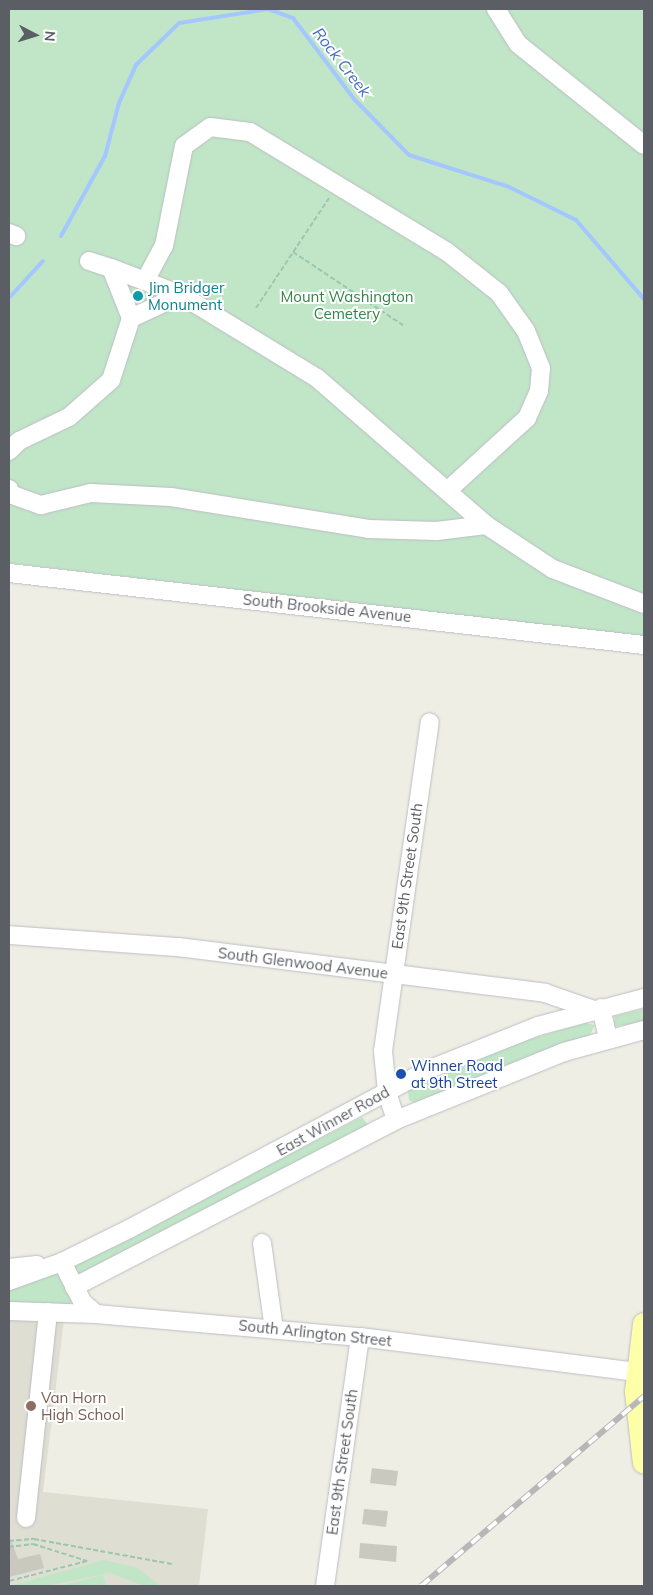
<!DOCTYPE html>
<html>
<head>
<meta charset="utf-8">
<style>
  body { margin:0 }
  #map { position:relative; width:653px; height:1595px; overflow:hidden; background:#efeee4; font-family:Mulish,sans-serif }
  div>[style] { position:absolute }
  .education>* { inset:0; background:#dfded2 }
  .green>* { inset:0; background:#c1e6c7 }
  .stream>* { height:4px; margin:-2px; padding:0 2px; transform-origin:2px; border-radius:2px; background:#a4c7ff }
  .building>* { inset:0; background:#cac9c0 }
  .path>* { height:2px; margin-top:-1px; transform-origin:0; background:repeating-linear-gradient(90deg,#9ac7af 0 5px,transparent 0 7.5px) }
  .roads { filter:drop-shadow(0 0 1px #bcbdc3) drop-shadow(0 0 1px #bcbdc3) }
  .minor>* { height:18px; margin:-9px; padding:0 9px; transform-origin:9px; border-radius:9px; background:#fff }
  .major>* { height:22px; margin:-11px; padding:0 11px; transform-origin:11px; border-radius:11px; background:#feffa9 }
  .rail>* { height:5.5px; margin-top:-2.75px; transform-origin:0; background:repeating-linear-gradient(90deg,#fff 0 11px,#b7b7b8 0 22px); box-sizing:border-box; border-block:1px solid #b7b7b8 }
  .dots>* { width:14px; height:14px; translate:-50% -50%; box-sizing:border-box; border:2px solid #fff; border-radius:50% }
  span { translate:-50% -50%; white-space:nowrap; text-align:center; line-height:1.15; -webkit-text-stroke:4px #fff; paint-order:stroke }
  .culture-label { font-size:15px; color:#0d838f }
  .left { translate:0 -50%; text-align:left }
  .park-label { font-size:15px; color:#348446 }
  .street-label { font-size:15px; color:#5c5e65 }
  .transit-label { font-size:15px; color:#164399 }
  .education-label { font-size:15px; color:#785e54 }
  .water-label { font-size:16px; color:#456cc4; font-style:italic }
  .frame { position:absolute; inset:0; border:10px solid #5c5e65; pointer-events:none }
  .north { position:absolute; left:10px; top:10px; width:50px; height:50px; -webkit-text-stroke:4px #fff; paint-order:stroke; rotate:95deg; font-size:14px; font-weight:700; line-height:20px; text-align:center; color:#5c5e65 }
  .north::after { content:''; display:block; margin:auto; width:18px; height:22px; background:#5c5e65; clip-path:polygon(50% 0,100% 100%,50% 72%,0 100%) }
</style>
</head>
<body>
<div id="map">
  <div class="education">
    <div style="clip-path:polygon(9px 1319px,64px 1320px,43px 1492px,208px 1509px,199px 1586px,9px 1586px)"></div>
  </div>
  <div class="green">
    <div style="clip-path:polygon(9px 9px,644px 9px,644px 637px,9px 563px)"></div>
    <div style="clip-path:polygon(644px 1009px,644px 1022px,613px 1027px,615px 1016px)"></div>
    <div style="clip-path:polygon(586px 1023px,595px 1025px,590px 1035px,415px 1103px,409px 1100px,408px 1091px,420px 1083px,513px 1044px)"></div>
    <div style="clip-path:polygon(362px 1117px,368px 1125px,79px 1278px,72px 1267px)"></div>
    <div style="clip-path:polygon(58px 1273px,73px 1297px,70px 1305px,9px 1306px,9px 1286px)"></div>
    <div style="clip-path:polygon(104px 1560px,138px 1568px,160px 1586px,144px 1586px,110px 1573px,47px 1586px,9px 1586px)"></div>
    <div style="clip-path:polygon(103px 1575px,106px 1586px,60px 1586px)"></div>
  </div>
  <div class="stream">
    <div style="left:61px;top:236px;width:91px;rotate:-61.2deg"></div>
    <div style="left:105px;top:156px;width:55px;rotate:-75.2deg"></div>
    <div style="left:119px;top:103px;width:42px;rotate:-65.9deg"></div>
    <div style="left:136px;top:65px;width:60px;rotate:-44.3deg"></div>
    <div style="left:179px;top:23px;width:90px;rotate:-8.9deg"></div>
    <div style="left:268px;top:9px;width:27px;rotate:20deg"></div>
    <div style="left:293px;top:18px;width:101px;rotate:53deg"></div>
    <div style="left:354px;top:99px;width:78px;rotate:45.5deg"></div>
    <div style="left:409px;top:155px;width:105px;rotate:17.7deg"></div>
    <div style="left:509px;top:187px;width:75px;rotate:26.2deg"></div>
    <div style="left:576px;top:220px;width:104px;rotate:49.3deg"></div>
    <div style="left:9px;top:298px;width:50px;rotate:-47.4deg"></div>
  </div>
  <div class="building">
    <div style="clip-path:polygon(372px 1468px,398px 1471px,396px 1486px,370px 1483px)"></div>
    <div style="clip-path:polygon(364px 1509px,388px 1511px,386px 1527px,362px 1524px)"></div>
    <div style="clip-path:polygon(9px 1535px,18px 1559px,40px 1554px,44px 1568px,9px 1577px)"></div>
    <div style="clip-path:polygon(360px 1543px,397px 1546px,396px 1562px,359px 1558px)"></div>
  </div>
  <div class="path">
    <div style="left:293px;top:252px;width:132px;rotate:33.6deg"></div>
    <div style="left:256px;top:308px;width:132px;rotate:-56.4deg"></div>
    <div style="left:9px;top:1541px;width:25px;rotate:-5deg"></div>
    <div style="left:34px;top:1539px;width:140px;rotate:10.3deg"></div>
    <div style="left:9px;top:1547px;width:24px;rotate:-7deg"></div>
    <div style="left:33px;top:1544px;width:57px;rotate:17.5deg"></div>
    <div style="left:87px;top:1561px;width:81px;rotate:165.6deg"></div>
  </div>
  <div class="roads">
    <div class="minor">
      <div style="left:496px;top:9px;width:41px;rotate:57.8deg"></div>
      <div style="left:518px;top:44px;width:161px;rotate:38.7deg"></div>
      <div style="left:9px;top:233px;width:8px;rotate:23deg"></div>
      <div style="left:89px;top:261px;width:23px;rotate:18deg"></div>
      <div style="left:111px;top:268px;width:54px;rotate:68.2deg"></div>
      <div style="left:131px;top:318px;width:55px;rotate:-24.7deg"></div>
      <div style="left:181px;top:295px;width:159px;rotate:31.4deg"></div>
      <div style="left:317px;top:378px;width:224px;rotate:41deg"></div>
      <div style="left:486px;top:525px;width:80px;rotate:33.3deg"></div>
      <div style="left:553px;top:569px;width:97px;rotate:21deg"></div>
      <div style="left:111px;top:268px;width:75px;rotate:21.1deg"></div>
      <div style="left:145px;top:281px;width:40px;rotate:-62deg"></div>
      <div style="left:164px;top:246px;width:102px;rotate:-78.7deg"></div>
      <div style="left:184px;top:146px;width:32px;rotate:-36deg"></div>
      <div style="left:210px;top:127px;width:40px;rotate:7.1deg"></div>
      <div style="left:250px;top:132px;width:229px;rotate:31.3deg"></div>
      <div style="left:446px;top:251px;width:68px;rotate:38.4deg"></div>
      <div style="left:499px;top:293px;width:47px;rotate:54.6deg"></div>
      <div style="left:526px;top:331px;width:40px;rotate:68deg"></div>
      <div style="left:541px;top:368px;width:23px;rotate:95deg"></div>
      <div style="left:539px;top:391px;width:30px;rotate:114deg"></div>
      <div style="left:527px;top:418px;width:108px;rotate:137.6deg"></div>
      <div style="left:9px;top:451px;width:14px;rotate:-45deg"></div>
      <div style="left:19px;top:441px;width:55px;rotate:-25.6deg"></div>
      <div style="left:69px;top:417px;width:56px;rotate:-41.4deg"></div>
      <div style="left:111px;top:380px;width:65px;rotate:-72.1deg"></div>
      <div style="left:9px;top:489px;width:5px;rotate:79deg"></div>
      <div style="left:10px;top:494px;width:33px;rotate:20deg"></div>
      <div style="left:41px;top:505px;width:51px;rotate:-13.5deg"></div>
      <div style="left:91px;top:493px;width:80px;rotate:2.9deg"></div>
      <div style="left:171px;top:497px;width:200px;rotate:9.2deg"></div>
      <div style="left:368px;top:529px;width:69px;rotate:1.7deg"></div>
      <div style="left:437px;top:531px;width:49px;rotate:-7deg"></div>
      <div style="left:9px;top:573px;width:639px;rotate:6.47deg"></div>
      <div style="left:9px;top:935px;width:169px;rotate:4.1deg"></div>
      <div style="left:178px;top:947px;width:370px;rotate:7.1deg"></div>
      <div style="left:545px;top:993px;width:52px;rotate:19.1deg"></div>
      <div style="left:601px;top:1008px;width:32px;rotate:77deg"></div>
      <div style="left:396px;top:1120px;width:29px;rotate:-108deg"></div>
      <div style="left:387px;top:1092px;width:41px;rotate:-95.6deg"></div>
      <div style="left:383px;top:1051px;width:332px;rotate:-81.9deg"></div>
      <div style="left:262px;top:1243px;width:87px;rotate:82.1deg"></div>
      <div style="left:62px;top:1262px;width:46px;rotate:62.9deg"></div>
      <div style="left:83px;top:1303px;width:17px;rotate:40deg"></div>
      <div style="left:9px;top:1268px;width:28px;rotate:-6deg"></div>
      <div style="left:9px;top:1281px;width:56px;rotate:-19.7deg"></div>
      <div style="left:62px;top:1262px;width:75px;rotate:-26.2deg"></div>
      <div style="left:129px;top:1229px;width:341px;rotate:-28deg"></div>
      <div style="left:430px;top:1069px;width:116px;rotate:-21.7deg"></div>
      <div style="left:538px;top:1026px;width:110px;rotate:-14.8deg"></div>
      <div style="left:74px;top:1287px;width:363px;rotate:-27.4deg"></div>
      <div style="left:396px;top:1120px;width:181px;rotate:-22deg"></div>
      <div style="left:564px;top:1052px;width:83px;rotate:-15.4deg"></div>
      <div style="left:9px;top:1311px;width:87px;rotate:2deg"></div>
      <div style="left:96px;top:1314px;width:265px;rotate:5deg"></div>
      <div style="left:360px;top:1337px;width:279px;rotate:7.2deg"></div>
      <div style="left:26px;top:1518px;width:207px;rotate:-83.9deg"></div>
      <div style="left:325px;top:1586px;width:251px;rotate:-82deg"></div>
    </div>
    <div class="major">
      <div style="left:644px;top:1324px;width:68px;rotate:96.7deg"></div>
      <div style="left:636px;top:1392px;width:71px;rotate:83.6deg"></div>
    </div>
  </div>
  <div class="rail">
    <div style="left:421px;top:1586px;width:293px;rotate:-40.4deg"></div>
  </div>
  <div class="dots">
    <div style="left:138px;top:296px;background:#0f9aa8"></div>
    <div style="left:401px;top:1074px;background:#1a4fb4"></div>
    <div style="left:31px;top:1406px;background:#8d6e63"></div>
  </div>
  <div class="culture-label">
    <span class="left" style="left:148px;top:296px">Jim Bridger<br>Monument</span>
  </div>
  <div class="park-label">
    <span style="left:347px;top:305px">Mount Washington<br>Cemetery</span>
  </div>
  <div class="street-label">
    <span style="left:327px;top:608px;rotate:6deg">South Brookside Avenue</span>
    <span style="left:407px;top:876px;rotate:-82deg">East 9th Street South</span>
    <span style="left:303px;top:963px;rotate:7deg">South Glenwood Avenue</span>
    <span style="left:333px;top:1121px;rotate:-29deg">East Winner Road</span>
    <span style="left:315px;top:1333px;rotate:6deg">South Arlington Street</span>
    <span style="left:342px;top:1462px;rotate:-82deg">East 9th Street South</span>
  </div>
  <div class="transit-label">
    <span class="left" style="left:411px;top:1074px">Winner Road<br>at 9th Street</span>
  </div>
  <div class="education-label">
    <span class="left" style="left:41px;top:1406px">Van Horn<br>High School</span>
  </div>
  <div class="water-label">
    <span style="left:342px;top:62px;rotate:52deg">Rock Creek</span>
  </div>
  <div class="frame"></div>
  <div class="north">N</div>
</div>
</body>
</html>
